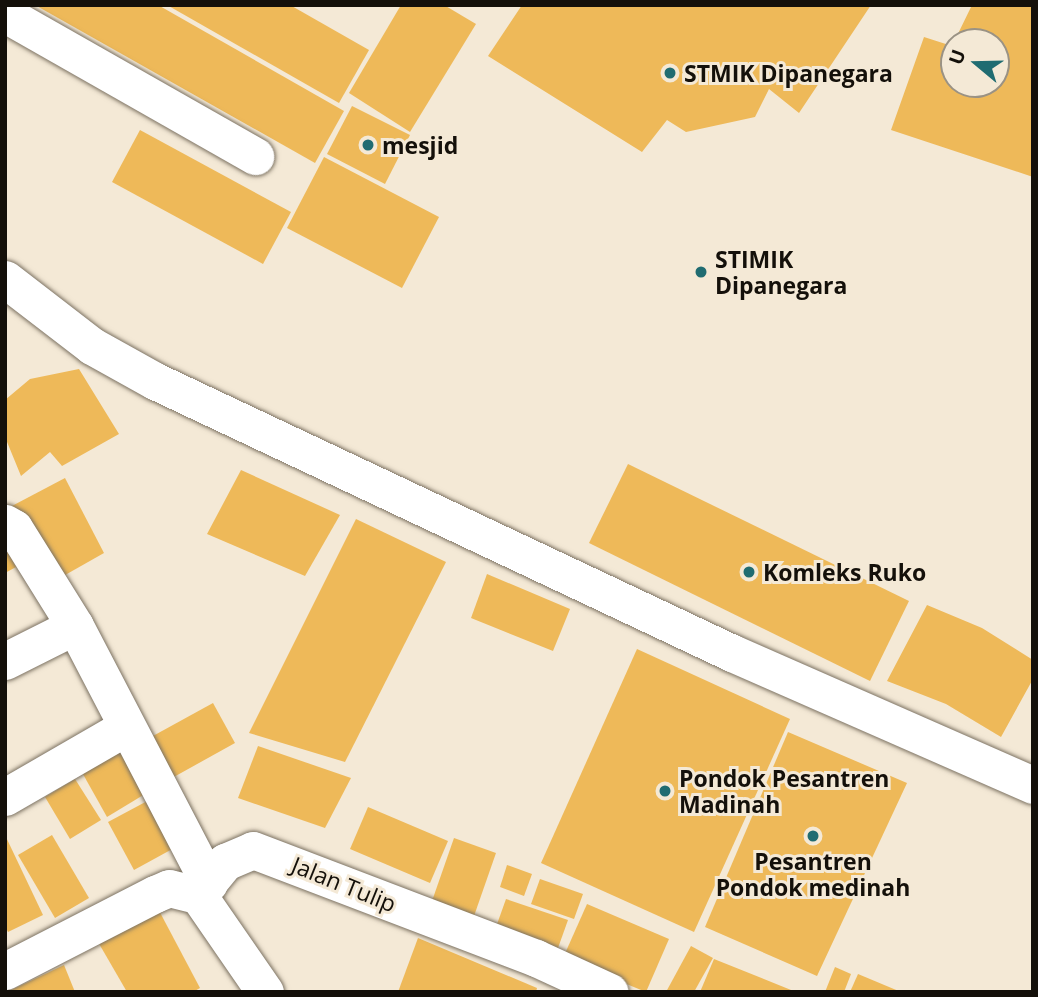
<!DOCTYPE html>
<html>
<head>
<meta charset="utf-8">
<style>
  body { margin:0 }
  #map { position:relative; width:1038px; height:997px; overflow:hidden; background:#f4e9d6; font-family:"Open Sans",sans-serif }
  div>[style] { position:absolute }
  .building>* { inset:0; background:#eeb959 }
  .roads { filter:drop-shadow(0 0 2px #7c7262) drop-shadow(0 0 2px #7c7262) }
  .minor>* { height:37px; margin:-18.5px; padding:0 18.5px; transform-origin:18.5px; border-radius:18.5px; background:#fff }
  .dots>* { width:19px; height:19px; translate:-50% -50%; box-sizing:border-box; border:4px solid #f4e9d6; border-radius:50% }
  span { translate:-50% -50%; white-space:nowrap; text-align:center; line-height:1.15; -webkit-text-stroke:6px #f4e9d6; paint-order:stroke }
  .poi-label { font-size:23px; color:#14100a; font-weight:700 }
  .left { translate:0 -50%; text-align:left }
  .street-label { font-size:23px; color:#14100a }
  .frame { position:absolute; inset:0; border:7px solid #14100a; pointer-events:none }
  .north { position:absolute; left:940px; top:28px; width:70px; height:70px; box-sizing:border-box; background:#f4e9d6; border:2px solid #9a9284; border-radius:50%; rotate:289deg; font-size:19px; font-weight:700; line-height:28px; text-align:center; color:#14100a }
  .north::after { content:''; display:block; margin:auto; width:24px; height:32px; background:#206c71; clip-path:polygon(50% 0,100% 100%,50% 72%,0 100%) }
</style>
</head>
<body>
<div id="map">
  <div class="building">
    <div style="clip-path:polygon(35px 5px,158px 5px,344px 111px,315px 163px)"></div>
    <div style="clip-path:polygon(167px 5px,290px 5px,369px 50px,339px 103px)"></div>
    <div style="clip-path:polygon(401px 5px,444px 5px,476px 24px,410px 132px,349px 93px)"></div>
    <div style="clip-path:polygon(522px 5px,871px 5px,799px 113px,769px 89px,755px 117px,686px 132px,667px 120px,642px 152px,488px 56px)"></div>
    <div style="clip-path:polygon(evenodd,972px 5px,1033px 5px,1033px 177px,891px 130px,924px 37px,952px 46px,972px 5px,954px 42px,996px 42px,996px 84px,954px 84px,954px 42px)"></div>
    <div style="clip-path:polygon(352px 106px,410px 135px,385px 184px,327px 154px)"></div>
    <div style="clip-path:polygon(140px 130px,291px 212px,263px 264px,112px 182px)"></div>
    <div style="clip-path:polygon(324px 157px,439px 217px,402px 288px,287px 228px)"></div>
    <div style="clip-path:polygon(79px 369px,119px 434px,62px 466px,50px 452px,21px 476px,5px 437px,5px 400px,30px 379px)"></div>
    <div style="clip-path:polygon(628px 464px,909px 601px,870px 681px,589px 543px)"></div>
    <div style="clip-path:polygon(241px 470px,340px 515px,305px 576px,207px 534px)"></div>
    <div style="clip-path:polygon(65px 478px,104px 553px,51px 583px,10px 507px)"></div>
    <div style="clip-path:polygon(356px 519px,446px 562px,345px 762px,249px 733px)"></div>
    <div style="clip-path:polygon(5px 546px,16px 567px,5px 573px)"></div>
    <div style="clip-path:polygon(487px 574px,570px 609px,553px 651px,471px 618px)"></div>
    <div style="clip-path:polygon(927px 605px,982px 628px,1033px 660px,1033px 679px,1001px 737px,946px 704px,887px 681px)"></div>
    <div style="clip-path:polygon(637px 649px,790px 719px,694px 932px,541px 863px)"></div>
    <div style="clip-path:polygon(213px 703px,235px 743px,163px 783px,142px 742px)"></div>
    <div style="clip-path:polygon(788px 732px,907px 783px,817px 976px,705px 927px)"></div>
    <div style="clip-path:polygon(118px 745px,145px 794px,107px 817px,79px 767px)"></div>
    <div style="clip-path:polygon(258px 746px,351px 778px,325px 828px,238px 798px)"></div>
    <div style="clip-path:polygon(75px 779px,101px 820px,70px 839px,45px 797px)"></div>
    <div style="clip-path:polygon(151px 799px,176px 847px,134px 870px,108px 822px)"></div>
    <div style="clip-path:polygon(368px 807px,448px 841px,430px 883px,350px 849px)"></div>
    <div style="clip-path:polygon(5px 835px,43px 915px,8px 932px,5px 926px)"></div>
    <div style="clip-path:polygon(52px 835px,89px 898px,55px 918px,18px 855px)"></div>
    <div style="clip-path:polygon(454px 838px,496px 853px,474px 916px,432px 901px)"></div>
    <div style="clip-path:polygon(507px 865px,532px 874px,524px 896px,500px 887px)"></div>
    <div style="clip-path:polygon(540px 879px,583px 894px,574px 919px,531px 904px)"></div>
    <div style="clip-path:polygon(506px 899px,568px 920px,558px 948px,496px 927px)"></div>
    <div style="clip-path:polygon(155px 903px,200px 988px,193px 992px,127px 992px,94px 935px)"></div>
    <div style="clip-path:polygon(587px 904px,669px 939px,646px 992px,563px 958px)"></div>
    <div style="clip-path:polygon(418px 938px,537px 988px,536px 992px,398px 992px)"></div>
    <div style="clip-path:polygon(691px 946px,713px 958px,694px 992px,666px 992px)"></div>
    <div style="clip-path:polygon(714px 959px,796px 992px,700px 992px)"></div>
    <div style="clip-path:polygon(64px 965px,75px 992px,7px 992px)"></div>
    <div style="clip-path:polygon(835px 967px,851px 974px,844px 992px,825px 992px)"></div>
    <div style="clip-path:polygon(858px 974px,901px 992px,850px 992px)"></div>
  </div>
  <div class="roads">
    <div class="minor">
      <div style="left:5px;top:14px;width:288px;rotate:29.6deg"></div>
      <div style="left:5px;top:279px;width:110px;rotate:37.6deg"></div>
      <div style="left:92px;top:346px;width:72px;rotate:29.1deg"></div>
      <div style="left:155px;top:381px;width:638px;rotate:25.24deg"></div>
      <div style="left:732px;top:653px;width:329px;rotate:23.7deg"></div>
      <div style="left:5px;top:523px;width:10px;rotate:29deg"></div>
      <div style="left:14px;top:528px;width:115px;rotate:58.1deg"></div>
      <div style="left:75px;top:626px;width:290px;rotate:62.5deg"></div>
      <div style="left:5px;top:661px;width:78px;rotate:-26.6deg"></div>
      <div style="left:5px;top:797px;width:140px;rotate:-30deg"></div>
      <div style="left:198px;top:895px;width:43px;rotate:-50.7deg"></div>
      <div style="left:225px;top:862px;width:30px;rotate:-23deg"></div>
      <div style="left:253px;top:850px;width:303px;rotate:20.9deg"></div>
      <div style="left:536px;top:958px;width:81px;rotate:24.7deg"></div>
      <div style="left:198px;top:895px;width:118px;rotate:55.4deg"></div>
      <div style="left:5px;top:971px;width:169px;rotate:-27.2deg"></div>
      <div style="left:155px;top:894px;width:15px;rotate:-23deg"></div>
      <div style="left:169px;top:888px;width:30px;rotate:14deg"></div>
    </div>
  </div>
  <div class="dots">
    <div style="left:670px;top:73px;background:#206c71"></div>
    <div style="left:368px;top:145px;background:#206c71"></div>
    <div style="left:701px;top:272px;background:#206c71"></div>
    <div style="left:749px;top:572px;background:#206c71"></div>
    <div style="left:665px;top:791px;background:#206c71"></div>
    <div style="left:813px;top:836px;background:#206c71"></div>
  </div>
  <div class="poi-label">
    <span class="left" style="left:684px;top:73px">STMIK Dipanegara</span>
    <span class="left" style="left:382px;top:145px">mesjid</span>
    <span class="left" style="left:715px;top:272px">STIMIK<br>Dipanegara</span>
    <span class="left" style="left:763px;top:572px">Komleks Ruko</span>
    <span class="left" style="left:679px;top:791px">Pondok Pesantren<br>Madinah</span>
    <span style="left:813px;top:874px">Pesantren<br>Pondok medinah</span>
  </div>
  <div class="street-label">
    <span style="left:344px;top:884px;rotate:22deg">Jalan Tulip</span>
  </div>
  <div class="frame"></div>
  <div class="north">U</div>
</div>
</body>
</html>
